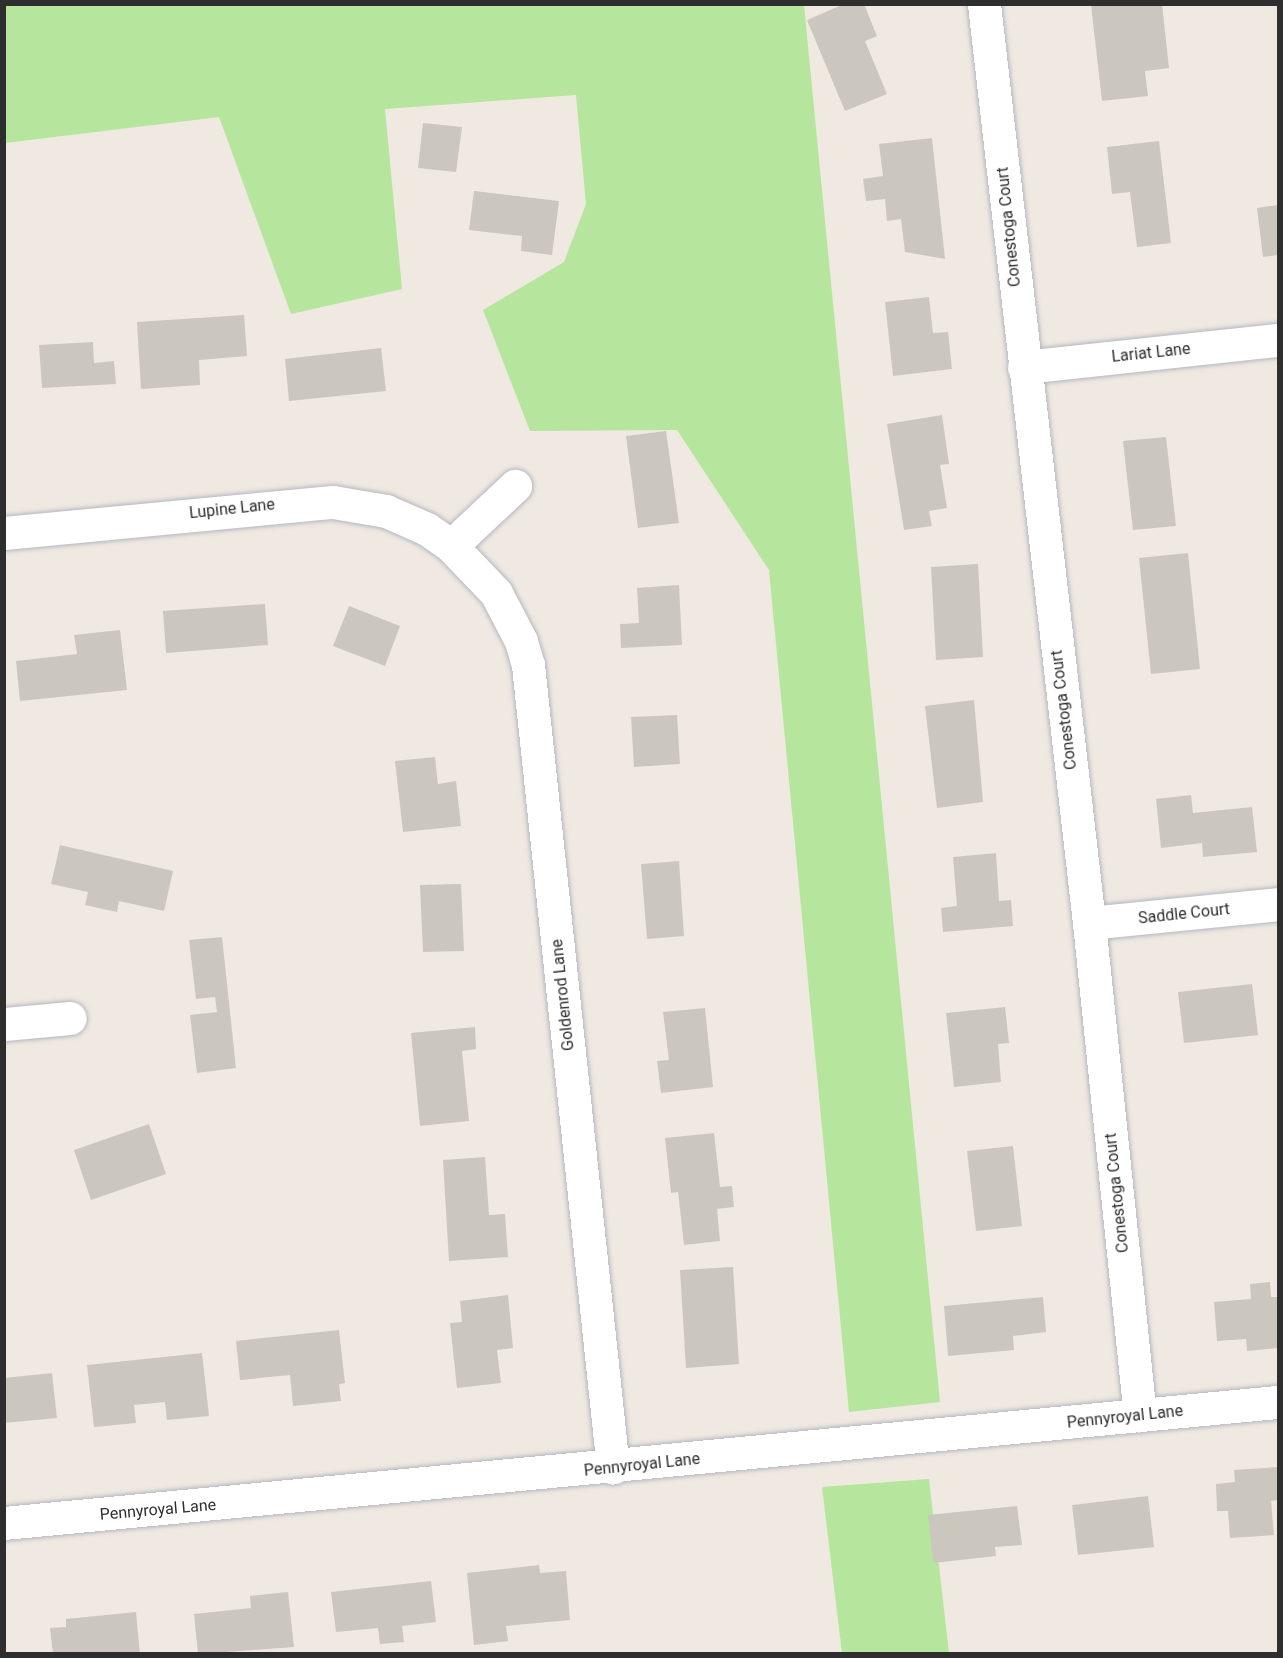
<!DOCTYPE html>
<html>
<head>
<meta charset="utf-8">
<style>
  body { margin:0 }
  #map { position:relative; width:1283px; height:1658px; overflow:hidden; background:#efe9e1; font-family:Roboto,sans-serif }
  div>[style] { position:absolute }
  .green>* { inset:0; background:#b6e59e }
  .building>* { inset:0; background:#cbc7bf }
  .roads { filter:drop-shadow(0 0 2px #b4b7c1) drop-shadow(0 0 2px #b4b7c1) }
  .minor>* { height:33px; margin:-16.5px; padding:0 16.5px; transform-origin:16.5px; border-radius:16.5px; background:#fff }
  span { translate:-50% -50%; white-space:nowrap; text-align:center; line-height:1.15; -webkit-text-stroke:6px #fff; paint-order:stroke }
  .street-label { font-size:16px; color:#2e2e2e }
  .frame { position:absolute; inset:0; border:6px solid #2e2e2e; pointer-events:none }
</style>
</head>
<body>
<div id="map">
  <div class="green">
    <div style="clip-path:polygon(4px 5px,804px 5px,940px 1402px,849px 1412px,769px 570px,677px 430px,530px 431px,483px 310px,564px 262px,586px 204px,576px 95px,385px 109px,402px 289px,291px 314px,219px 117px,5px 143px)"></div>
    <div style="clip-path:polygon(929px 1479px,949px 1653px,842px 1653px,822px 1487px)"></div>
  </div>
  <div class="building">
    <div style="clip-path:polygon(844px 4px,864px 4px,877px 36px,865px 41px,887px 94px,845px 111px,807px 20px)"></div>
    <div style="clip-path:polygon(1099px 4px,1162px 4px,1169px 68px,1145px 71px,1148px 96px,1102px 101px,1091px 5px)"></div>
    <div style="clip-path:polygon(423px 123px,462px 127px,456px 172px,418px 168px)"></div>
    <div style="clip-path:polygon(932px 138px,945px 259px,905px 252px,901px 219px,887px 221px,885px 199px,866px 201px,863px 179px,883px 176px,879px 144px)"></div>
    <div style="clip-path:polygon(1159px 141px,1171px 243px,1137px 247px,1130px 192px,1112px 194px,1107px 147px)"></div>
    <div style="clip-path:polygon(474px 191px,559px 201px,552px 255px,521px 251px,522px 236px,469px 230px)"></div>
    <div style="clip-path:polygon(1278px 205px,1278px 255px,1263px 257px,1257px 208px)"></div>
    <div style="clip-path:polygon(929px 297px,933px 333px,948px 332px,952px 369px,893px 376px,885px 302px)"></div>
    <div style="clip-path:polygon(244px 315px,247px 356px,199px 360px,200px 385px,141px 389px,137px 322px)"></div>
    <div style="clip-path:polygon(93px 342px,94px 363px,114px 361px,116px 384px,42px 388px,39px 345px)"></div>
    <div style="clip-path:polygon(381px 348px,386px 391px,289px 401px,285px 359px)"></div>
    <div style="clip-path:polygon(942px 415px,949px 464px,940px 465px,947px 508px,929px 511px,932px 526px,904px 530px,887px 424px)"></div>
    <div style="clip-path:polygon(666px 431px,679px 523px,638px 528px,626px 436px)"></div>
    <div style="clip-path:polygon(1166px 437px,1176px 526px,1133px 530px,1123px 441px)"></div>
    <div style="clip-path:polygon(1188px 553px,1200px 669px,1151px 674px,1139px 558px)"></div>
    <div style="clip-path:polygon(978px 564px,983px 657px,936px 660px,931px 567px)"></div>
    <div style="clip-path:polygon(679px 585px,682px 645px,621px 648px,620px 624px,639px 623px,637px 588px)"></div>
    <div style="clip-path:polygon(265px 604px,268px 645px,166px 653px,163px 611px)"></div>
    <div style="clip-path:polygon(349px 606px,400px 626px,385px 666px,333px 646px)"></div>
    <div style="clip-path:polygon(120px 630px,127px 690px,20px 701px,16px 661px,77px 654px,74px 635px)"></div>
    <div style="clip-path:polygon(974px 700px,983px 802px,937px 808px,925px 706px)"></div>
    <div style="clip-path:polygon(677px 715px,680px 764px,634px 767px,631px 717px)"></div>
    <div style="clip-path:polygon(435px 757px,438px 784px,456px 781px,461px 826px,403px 832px,395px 761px)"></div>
    <div style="clip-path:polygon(1191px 795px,1193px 813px,1252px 807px,1257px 852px,1203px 857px,1202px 843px,1161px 848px,1156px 799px)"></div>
    <div style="clip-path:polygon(60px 845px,173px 871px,164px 911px,119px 901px,117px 912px,85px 905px,88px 892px,51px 884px)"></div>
    <div style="clip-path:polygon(996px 853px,999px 901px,1011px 900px,1013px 926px,943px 932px,941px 908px,957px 906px,953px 857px)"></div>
    <div style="clip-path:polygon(679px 861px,684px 936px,647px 939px,641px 864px)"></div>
    <div style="clip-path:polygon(461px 884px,464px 951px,423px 952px,420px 885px)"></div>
    <div style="clip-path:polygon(222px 937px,236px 1068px,197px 1073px,190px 1015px,217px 1012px,215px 997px,196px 999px,189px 940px)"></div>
    <div style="clip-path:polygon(1252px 984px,1258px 1035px,1184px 1043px,1178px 992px)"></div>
    <div style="clip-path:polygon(1005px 1007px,1009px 1043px,998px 1044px,1001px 1082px,954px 1087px,946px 1013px)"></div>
    <div style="clip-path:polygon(705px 1008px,713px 1087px,661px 1093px,657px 1061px,669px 1060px,663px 1012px)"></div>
    <div style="clip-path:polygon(475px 1027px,476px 1049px,462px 1051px,469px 1121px,420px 1126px,411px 1033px)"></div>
    <div style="clip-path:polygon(149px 1124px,166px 1174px,91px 1200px,74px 1150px)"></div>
    <div style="clip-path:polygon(714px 1133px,720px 1187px,732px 1186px,734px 1207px,717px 1209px,720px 1241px,684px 1245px,678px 1192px,671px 1193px,665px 1138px)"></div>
    <div style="clip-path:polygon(1013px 1146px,1022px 1226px,976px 1231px,967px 1151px)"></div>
    <div style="clip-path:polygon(485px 1157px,489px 1215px,505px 1214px,508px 1257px,449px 1261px,443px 1160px)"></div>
    <div style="clip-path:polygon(733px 1267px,739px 1364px,686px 1368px,680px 1270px)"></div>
    <div style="clip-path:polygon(1270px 1282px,1271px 1297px,1278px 1297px,1278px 1348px,1247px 1351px,1246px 1339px,1217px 1341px,1214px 1302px,1251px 1299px,1250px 1284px)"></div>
    <div style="clip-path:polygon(508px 1295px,513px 1348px,497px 1350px,501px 1383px,457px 1388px,450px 1323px,462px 1322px,460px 1301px)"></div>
    <div style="clip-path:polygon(1043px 1297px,1046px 1332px,1013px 1336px,1014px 1350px,948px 1356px,944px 1306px)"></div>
    <div style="clip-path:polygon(339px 1330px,345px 1383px,339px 1384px,341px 1401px,293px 1406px,290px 1375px,240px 1380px,236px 1341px)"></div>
    <div style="clip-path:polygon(202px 1353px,209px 1416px,167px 1420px,165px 1402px,134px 1405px,136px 1423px,94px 1427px,87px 1365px)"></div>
    <div style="clip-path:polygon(52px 1373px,57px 1418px,4px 1423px,4px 1378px)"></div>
    <div style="clip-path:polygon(1278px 1467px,1278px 1500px,1271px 1501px,1274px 1535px,1230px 1538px,1228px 1511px,1217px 1511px,1216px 1484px,1235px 1482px,1234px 1470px)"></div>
    <div style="clip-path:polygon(1148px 1496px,1154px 1547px,1078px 1555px,1072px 1505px)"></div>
    <div style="clip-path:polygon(1017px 1506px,1022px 1545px,995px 1547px,996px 1556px,933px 1563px,928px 1515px)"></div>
    <div style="clip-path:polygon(539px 1565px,540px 1573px,566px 1571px,570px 1620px,506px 1626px,508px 1641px,474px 1645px,467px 1573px)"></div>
    <div style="clip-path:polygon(431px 1581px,436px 1622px,402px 1626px,404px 1642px,380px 1644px,378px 1628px,336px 1632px,331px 1592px)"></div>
    <div style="clip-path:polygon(288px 1592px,294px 1647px,198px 1654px,194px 1614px,251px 1608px,250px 1596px)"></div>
    <div style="clip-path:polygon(136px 1612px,140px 1654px,53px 1654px,50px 1628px,66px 1627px,66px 1619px)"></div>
  </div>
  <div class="roads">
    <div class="minor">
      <div style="left:984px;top:4px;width:925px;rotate:83.48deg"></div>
      <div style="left:1089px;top:923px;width:495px;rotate:84.1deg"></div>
      <div style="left:1024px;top:367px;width:255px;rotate:-6.1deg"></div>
      <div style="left:4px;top:533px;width:330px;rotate:-5.4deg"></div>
      <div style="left:333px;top:502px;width:54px;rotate:9.6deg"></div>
      <div style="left:386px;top:511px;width:45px;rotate:23.7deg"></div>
      <div style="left:427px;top:529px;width:29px;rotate:35deg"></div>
      <div style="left:451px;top:546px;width:65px;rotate:46.2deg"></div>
      <div style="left:496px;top:593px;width:54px;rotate:62.5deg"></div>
      <div style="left:521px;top:641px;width:25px;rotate:74deg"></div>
      <div style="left:528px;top:665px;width:807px;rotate:83.96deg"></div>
      <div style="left:451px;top:546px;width:88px;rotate:-43.2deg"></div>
      <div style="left:1089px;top:923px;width:190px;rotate:-5.7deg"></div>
      <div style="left:4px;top:1024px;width:66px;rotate:-5.2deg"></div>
      <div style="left:4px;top:1523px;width:1280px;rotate:-5.43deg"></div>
    </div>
  </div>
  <div class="street-label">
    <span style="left:1009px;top:227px;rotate:-96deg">Conestoga Court</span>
    <span style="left:1151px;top:353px;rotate:-6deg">Lariat Lane</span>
    <span style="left:232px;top:509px;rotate:-6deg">Lupine Lane</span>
    <span style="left:1064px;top:710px;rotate:-97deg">Conestoga Court</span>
    <span style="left:1184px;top:914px;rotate:-6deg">Saddle Court</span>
    <span style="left:563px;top:995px;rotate:-96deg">Goldenrod Lane</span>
    <span style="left:1117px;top:1193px;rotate:-96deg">Conestoga Court</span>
    <span style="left:1125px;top:1417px;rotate:-6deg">Pennyroyal Lane</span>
    <span style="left:642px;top:1465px;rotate:-6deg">Pennyroyal Lane</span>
    <span style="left:158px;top:1510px;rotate:-5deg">Pennyroyal Lane</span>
  </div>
  <div class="frame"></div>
</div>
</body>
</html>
